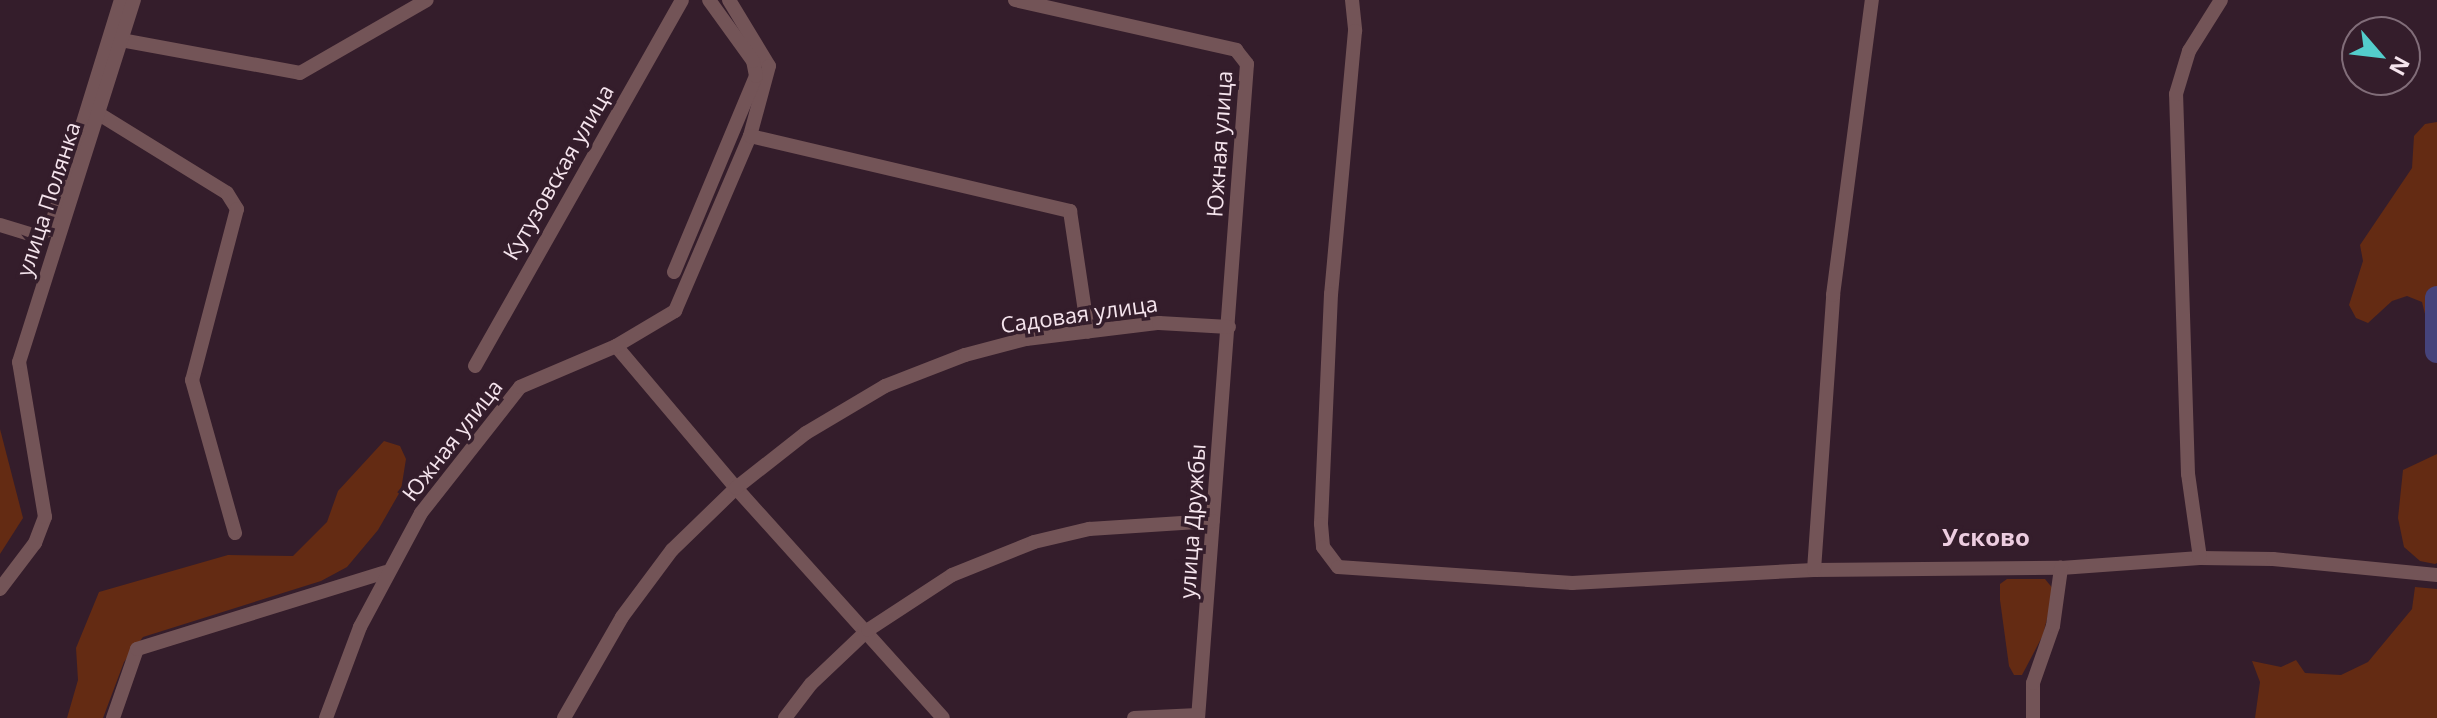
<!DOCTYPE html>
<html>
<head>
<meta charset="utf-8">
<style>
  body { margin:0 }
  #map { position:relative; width:2437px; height:718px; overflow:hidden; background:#341d2b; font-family:"Open Sans",sans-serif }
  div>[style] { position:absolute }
  .green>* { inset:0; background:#642b13 }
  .river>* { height:24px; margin:-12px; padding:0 12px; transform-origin:12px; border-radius:12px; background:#45437b }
  .minor>* { height:14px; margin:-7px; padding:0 7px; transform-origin:7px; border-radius:7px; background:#735457 }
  span { translate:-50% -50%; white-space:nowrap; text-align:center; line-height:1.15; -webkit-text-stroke:7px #341d2b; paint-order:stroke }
  .street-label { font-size:22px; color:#f5e4ed }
  .neighbourhood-label { font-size:24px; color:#edcde0; font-weight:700 }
  .north { position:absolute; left:2341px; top:16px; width:80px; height:80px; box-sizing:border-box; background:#341d2b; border:2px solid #816d79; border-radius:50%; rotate:118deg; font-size:22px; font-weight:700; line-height:32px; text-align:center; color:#f5e4ed }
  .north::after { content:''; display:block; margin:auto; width:28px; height:36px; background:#53cdcb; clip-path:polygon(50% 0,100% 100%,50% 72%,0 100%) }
</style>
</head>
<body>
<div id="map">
  <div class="green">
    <div style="clip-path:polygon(2437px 122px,2437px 334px,2429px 330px,2422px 302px,2407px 296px,2392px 301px,2368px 323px,2356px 318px,2349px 305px,2363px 261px,2360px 245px,2412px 168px,2414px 136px,2425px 124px)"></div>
    <div style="clip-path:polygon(0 429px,23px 518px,0 554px)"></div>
    <div style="clip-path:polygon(384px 441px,400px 446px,406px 459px,401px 490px,378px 530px,347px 567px,321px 581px,143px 637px,124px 662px,103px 718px,67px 718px,78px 680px,76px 648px,99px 592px,228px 555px,293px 556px,327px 522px,338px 491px)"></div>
    <div style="clip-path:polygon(2437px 454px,2437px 563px,2435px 564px,2420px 561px,2404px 547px,2398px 518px,2403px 470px)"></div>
    <div style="clip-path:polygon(2007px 579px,2045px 579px,2054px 590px,2043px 635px,2022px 675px,2014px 675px,2009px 666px,2000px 600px,2000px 584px)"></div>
    <div style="clip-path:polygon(2415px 587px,2437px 589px,2437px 718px,2255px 718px,2260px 682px,2252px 661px,2281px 667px,2296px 660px,2305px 673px,2341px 675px,2368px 662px,2412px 609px)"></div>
  </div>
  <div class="river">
    <div style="left:2437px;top:298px;width:53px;rotate:90deg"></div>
  </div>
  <div class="minor">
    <div style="left:729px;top:0;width:77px;rotate:58.8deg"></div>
    <div style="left:769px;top:66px;width:73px;rotate:105.2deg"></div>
    <div style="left:1015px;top:0;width:227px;rotate:12.7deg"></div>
    <div style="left:1236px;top:50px;width:18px;rotate:52deg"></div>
    <div style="left:1247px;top:64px;width:656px;rotate:94.28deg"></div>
    <div style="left:1352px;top:0;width:31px;rotate:84deg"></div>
    <div style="left:1355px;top:31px;width:264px;rotate:95.2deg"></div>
    <div style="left:1331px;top:294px;width:230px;rotate:92.5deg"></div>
    <div style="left:1321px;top:524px;width:23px;rotate:85deg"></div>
    <div style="left:1323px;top:547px;width:25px;rotate:53deg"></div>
    <div style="left:1338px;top:567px;width:235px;rotate:3.9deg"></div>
    <div style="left:1572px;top:583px;width:242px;rotate:-3.1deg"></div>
    <div style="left:1814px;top:570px;width:247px;rotate:-0.5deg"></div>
    <div style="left:2061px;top:568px;width:139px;rotate:-4.1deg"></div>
    <div style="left:2200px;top:558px;width:73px;rotate:0.8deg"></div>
    <div style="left:2273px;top:559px;width:165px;rotate:5.6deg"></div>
    <div style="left:121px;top:40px;width:182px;rotate:10.4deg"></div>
    <div style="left:300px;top:73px;width:146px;rotate:-29.9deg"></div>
    <div style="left:99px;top:114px;width:150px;rotate:31.7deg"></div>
    <div style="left:227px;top:193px;width:19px;rotate:58deg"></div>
    <div style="left:237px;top:209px;width:177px;rotate:104.7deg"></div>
    <div style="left:192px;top:380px;width:159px;rotate:74.3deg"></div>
    <div style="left:0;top:225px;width:37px;rotate:17deg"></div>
    <div style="left:35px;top:236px;width:17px;rotate:-25deg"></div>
    <div style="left:50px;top:229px;width:240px;rotate:-72.8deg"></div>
    <div style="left:674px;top:272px;width:212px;rotate:-67.3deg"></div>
    <div style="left:756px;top:76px;width:15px;rotate:-101deg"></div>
    <div style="left:753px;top:61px;width:75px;rotate:-125.8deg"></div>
    <div style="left:616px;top:346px;width:186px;rotate:49.8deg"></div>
    <div style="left:736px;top:488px;width:309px;rotate:48deg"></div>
    <div style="left:475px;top:366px;width:420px;rotate:-60.5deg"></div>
    <div style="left:2200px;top:558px;width:85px;rotate:-98.1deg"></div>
    <div style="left:2188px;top:474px;width:380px;rotate:-91.8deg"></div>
    <div style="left:2176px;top:94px;width:45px;rotate:-73.2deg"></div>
    <div style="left:2189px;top:51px;width:60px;rotate:-57.9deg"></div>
    <div style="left:1814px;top:570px;width:276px;rotate:-86deg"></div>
    <div style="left:1833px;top:295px;width:298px;rotate:-82.5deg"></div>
    <div style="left:0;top:589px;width:58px;rotate:-52.7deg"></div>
    <div style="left:35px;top:543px;width:28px;rotate:-69deg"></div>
    <div style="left:45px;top:517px;width:157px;rotate:-99.5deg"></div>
    <div style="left:19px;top:362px;width:380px;rotate:-72.4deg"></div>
    <div style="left:113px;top:718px;width:73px;rotate:-70.8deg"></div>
    <div style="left:137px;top:649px;width:260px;rotate:-17.2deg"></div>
    <div style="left:326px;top:718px;width:97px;rotate:-69.5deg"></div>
    <div style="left:360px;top:627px;width:129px;rotate:-61.8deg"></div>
    <div style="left:421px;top:513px;width:160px;rotate:-51.8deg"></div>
    <div style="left:520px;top:387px;width:104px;rotate:-23.1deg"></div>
    <div style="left:616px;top:346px;width:69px;rotate:-30.7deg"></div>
    <div style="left:675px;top:311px;width:190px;rotate:-66.8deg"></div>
    <div style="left:750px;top:136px;width:329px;rotate:13.2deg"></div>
    <div style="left:1070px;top:211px;width:122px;rotate:81.5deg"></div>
    <div style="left:564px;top:718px;width:116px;rotate:-60.1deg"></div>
    <div style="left:622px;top:617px;width:84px;rotate:-53.3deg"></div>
    <div style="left:672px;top:550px;width:89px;rotate:-44.1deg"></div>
    <div style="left:736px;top:488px;width:89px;rotate:-38.2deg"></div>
    <div style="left:806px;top:433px;width:92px;rotate:-30.7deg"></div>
    <div style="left:885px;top:386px;width:86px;rotate:-21.2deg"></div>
    <div style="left:965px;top:355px;width:63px;rotate:-14.7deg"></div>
    <div style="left:1026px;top:339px;width:134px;rotate:-6.9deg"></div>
    <div style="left:1159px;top:323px;width:70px;rotate:3.3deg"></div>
    <div style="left:785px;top:718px;width:43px;rotate:-52.6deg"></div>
    <div style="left:811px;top:684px;width:79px;rotate:-43.5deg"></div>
    <div style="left:868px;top:630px;width:100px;rotate:-33.2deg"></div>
    <div style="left:952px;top:575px;width:88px;rotate:-21.9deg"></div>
    <div style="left:1034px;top:542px;width:57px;rotate:-13.3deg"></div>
    <div style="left:1089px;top:529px;width:124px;rotate:-3.7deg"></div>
    <div style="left:1134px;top:718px;width:64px;rotate:-2.7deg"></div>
    <div style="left:2033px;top:718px;width:35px;rotate:-90deg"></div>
    <div style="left:2033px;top:683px;width:60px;rotate:-70.7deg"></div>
    <div style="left:2053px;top:626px;width:59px;rotate:-82.1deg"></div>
  </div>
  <div class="street-label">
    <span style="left:1219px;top:144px;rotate:-86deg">Южная улица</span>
    <span style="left:558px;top:172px;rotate:-60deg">Кутузовская улица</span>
    <span style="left:48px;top:199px;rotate:-72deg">улица Полянка</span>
    <span style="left:1079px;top:314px;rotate:-8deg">Садовая улица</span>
    <span style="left:452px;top:440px;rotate:-52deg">Южная улица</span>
    <span style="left:1192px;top:521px;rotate:-86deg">улица Дружбы</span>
  </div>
  <div class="neighbourhood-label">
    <span style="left:1986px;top:537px">Усково</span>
  </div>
  <div class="north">N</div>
</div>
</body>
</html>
